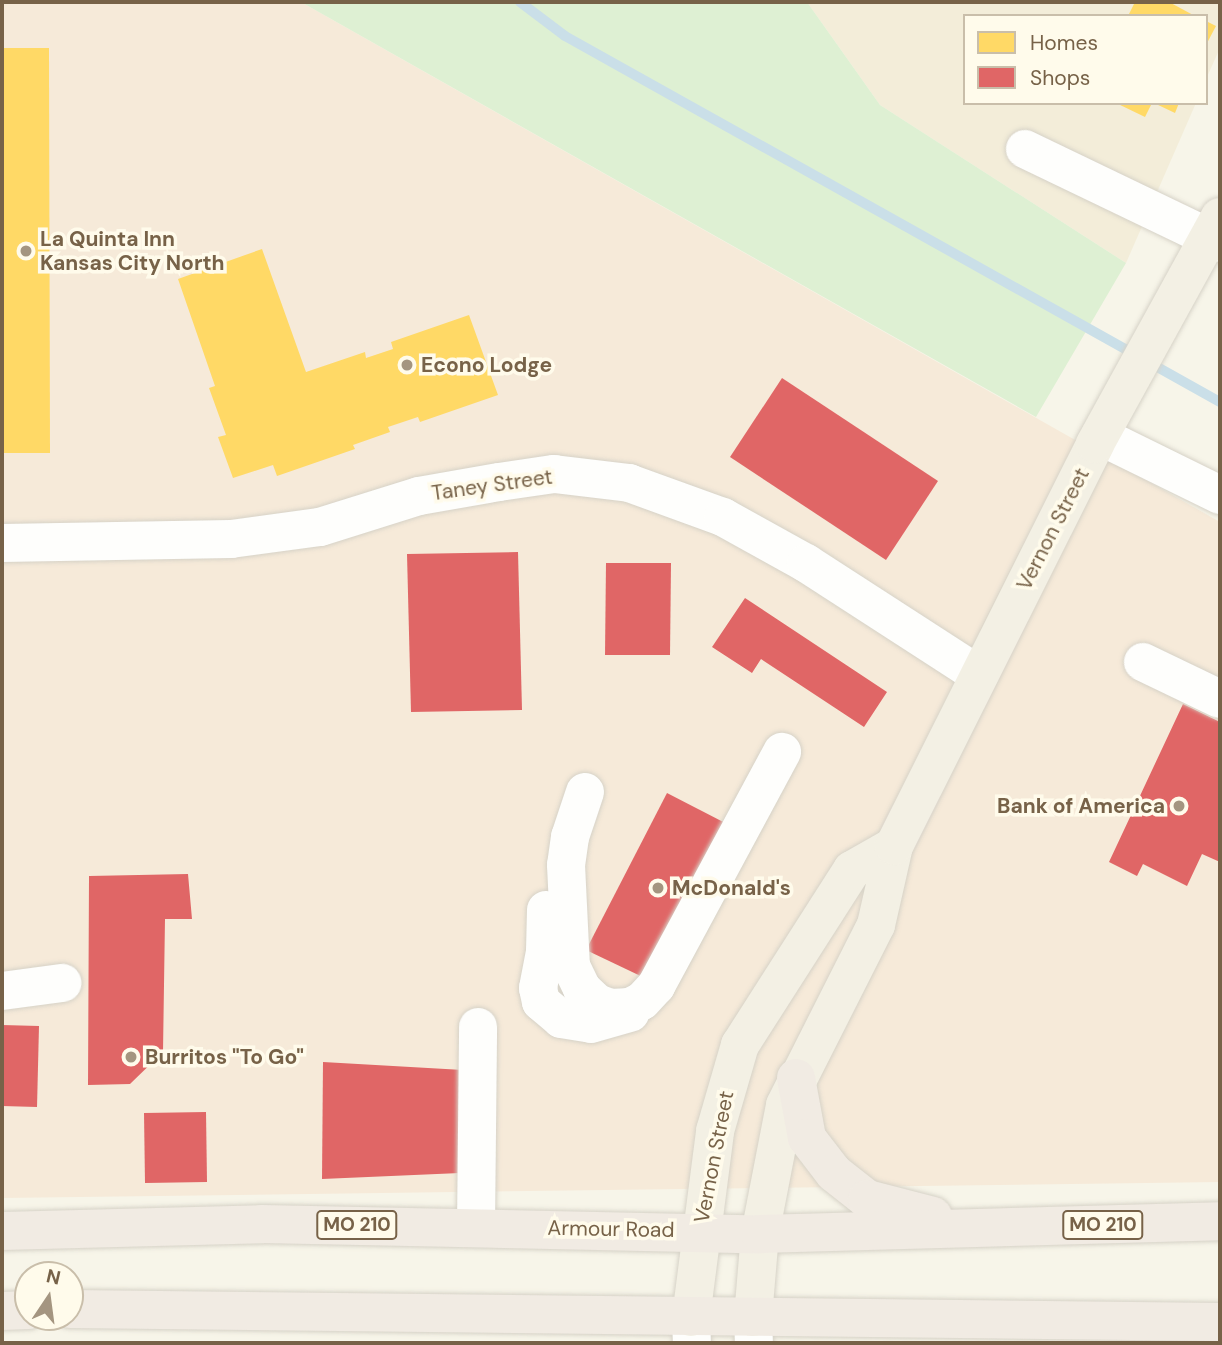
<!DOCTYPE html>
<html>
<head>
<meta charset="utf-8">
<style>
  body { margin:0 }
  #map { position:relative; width:1222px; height:1345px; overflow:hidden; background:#f7f5e9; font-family:"DM Sans",sans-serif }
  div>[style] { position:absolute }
  .residential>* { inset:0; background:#f3edd9 }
  .commercial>* { inset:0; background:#f6ead9 }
  .green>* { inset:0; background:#def0d3 }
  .homes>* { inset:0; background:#ffd966 }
  .shops>* { inset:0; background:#e06666 }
  .stream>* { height:10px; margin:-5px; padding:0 5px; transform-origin:5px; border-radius:5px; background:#cadfe8 }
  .roads { filter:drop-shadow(0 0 2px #d6d2c7) drop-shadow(0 0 2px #d6d2c7) }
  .minor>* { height:38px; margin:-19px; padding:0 19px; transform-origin:19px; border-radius:19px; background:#fefefc }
  .major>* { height:38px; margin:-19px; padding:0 19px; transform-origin:19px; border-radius:19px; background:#f3f0e4 }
  .highway>* { height:38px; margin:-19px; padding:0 19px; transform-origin:19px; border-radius:19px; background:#f1ebe3 }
  .dots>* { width:19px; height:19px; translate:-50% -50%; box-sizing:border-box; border:4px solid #fffbeb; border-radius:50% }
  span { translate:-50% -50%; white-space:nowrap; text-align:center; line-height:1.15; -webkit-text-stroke:7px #fffbeb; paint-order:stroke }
  .shield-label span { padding:2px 5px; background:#fffbeb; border:2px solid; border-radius:5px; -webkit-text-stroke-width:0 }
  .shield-label { font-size:19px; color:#776248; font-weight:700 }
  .poi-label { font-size:21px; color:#776248; font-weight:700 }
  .left { translate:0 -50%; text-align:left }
  .right { translate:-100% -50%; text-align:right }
  .street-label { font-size:21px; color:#776248 }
  .frame { position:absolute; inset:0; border:4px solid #776248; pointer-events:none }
  .legend { position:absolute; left:963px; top:14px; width:245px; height:91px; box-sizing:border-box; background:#fffbeb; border:2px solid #c9beaa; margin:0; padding:9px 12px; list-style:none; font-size:21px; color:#776248 }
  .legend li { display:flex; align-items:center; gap:14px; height:35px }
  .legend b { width:35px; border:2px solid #c9beaa }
  .north { position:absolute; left:14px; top:1261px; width:70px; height:70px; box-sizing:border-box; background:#fffbeb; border:2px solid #c9beaa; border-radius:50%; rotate:13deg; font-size:19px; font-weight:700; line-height:28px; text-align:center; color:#776248 }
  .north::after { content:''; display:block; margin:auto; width:24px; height:32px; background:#a49580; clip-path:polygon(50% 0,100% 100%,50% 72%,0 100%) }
</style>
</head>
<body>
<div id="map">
  <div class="residential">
    <div style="clip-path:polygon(807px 2px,1220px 2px,1220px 48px,1206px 79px,1206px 16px,965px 16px,965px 103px,1196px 103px,1126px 263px,880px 105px)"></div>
  </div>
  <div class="commercial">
    <div style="clip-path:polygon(2px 2px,301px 2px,1220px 522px,1220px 1182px,2px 1198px)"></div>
  </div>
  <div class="green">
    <div style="clip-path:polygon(301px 2px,807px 2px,880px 105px,1126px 263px,1036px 417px)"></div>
  </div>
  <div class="homes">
    <div style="clip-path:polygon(1135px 2px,1169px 2px,1195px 16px,1128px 16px)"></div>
    <div style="clip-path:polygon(1206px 21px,1216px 26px,1206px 45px)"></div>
    <div style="clip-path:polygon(2px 48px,49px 48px,50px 453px,2px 453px)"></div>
    <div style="clip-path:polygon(1116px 103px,1152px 103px,1145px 117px)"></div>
    <div style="clip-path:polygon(1154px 103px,1179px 103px,1175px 113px)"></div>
    <div style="clip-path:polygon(262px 249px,306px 372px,365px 352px,366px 358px,393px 349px,391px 342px,469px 315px,498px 395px,420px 422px,418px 417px,388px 427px,390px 432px,353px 445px,355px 449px,277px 476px,273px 465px,233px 478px,218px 437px,226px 435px,209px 388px,215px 386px,178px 279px)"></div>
  </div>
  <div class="shops">
    <div style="clip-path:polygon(782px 378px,938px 481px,886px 560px,730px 457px)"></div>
    <div style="clip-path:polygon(518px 552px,522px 710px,411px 712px,407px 554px)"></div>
    <div style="clip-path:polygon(606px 563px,671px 563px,670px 655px,605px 655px)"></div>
    <div style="clip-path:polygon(745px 598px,887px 692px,864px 727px,761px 659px,752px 673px,712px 647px)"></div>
    <div style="clip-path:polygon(1183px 704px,1220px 722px,1220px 862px,1202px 854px,1187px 886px,1143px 864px,1137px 876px,1109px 862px)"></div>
    <div style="clip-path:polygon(667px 793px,731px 826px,649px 980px,586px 950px)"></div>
    <div style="clip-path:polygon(188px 874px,192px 919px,165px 919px,163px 1052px,130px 1084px,88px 1085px,89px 876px)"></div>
    <div style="clip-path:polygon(2px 1025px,39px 1026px,37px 1107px,2px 1106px)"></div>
    <div style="clip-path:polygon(323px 1062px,463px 1070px,460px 1173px,322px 1179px)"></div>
    <div style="clip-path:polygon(206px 1112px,207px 1182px,145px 1183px,144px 1113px)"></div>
  </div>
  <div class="stream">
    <div style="left:520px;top:2px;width:56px;rotate:37.1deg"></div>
    <div style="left:565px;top:36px;width:750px;rotate:29.2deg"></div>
  </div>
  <div class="roads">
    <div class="minor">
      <div style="left:1025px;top:149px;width:216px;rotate:25.7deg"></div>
      <div style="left:1100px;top:436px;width:134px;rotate:26.2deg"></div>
      <div style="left:2px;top:543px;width:229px;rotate:-1deg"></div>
      <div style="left:231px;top:539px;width:90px;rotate:-7.7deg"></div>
      <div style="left:320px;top:527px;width:104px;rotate:-17.4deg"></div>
      <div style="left:419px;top:496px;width:81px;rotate:-9.9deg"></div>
      <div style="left:499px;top:482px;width:56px;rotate:-8.3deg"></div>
      <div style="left:554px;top:474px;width:76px;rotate:6.8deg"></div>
      <div style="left:629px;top:483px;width:100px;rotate:19.9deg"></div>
      <div style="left:723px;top:517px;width:95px;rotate:29deg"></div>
      <div style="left:806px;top:563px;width:206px;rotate:32.9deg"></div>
      <div style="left:1143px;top:662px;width:85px;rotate:25.7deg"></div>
      <div style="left:585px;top:792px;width:47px;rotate:108.4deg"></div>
      <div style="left:570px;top:837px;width:28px;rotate:98deg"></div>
      <div style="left:566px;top:865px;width:101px;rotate:87.2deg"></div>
      <div style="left:571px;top:966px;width:25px;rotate:64deg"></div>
      <div style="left:582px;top:989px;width:21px;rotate:43deg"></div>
      <div style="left:597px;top:1003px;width:15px;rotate:20deg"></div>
      <div style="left:611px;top:1008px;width:19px;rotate:-3deg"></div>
      <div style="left:630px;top:1007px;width:13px;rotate:-27deg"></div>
      <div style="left:642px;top:1001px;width:21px;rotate:-47deg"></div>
      <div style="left:656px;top:986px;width:266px;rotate:-61.7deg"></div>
      <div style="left:546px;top:910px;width:42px;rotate:91.4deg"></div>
      <div style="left:545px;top:952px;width:37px;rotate:101deg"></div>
      <div style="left:538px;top:988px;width:14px;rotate:78deg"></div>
      <div style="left:541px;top:1002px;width:26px;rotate:40deg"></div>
      <div style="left:561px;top:1019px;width:30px;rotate:9deg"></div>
      <div style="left:591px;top:1024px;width:41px;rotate:-15.8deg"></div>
      <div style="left:2px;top:991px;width:61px;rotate:-7.6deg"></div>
      <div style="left:476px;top:1227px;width:200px;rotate:-89.4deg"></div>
      <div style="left:691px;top:1317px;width:26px;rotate:88deg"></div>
      <div style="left:753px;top:1317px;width:26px;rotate:88deg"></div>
    </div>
    <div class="major">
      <div style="left:691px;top:1317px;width:188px;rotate:-82.6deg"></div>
      <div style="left:715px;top:1131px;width:90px;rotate:-73.8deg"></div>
      <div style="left:740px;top:1045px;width:208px;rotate:-57.4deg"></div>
      <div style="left:852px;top:870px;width:48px;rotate:-29.7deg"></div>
      <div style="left:753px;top:1317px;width:83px;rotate:-85.2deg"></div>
      <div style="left:760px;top:1234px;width:131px;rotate:-79deg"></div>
      <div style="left:785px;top:1105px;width:202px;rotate:-63.2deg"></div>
      <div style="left:876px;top:925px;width:81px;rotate:-77.2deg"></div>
      <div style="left:894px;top:846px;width:449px;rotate:-63.4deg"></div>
      <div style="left:1095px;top:444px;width:259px;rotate:-61.2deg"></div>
    </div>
    <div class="highway">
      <div style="left:796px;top:1078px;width:61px;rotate:79.6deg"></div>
      <div style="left:807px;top:1138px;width:44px;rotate:52.4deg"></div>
      <div style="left:834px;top:1173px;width:42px;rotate:38.2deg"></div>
      <div style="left:867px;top:1199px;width:68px;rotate:14.4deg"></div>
      <div style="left:2px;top:1231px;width:260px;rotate:-1.5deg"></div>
      <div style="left:262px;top:1224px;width:498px;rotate:1.2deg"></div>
      <div style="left:760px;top:1234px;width:460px;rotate:-1.6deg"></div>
      <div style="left:70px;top:1309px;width:1150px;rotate:0.65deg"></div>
      <div style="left:2px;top:1311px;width:26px;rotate:-2deg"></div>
    </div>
  </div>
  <div class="dots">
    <div style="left:26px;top:251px;background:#a49580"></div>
    <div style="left:407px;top:365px;background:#a49580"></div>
    <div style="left:1179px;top:806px;background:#a49580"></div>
    <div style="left:658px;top:888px;background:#a49580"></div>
    <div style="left:131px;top:1057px;background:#a49580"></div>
  </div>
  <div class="shield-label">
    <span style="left:357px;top:1225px">MO 210</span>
    <span style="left:1103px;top:1225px">MO 210</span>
  </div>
  <div class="poi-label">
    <span class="left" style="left:40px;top:251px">La Quinta Inn<br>Kansas City North</span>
    <span class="left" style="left:421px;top:365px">Econo Lodge</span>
    <span class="right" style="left:1165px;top:806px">Bank of America</span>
    <span class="left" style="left:672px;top:888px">McDonald's</span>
    <span class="left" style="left:145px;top:1057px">Burritos "To Go"</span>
  </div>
  <div class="street-label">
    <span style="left:492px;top:485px;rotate:-8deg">Taney Street</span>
    <span style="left:1053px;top:529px;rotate:-63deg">Vernon Street</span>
    <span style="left:714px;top:1157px;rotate:-79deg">Vernon Street</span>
    <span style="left:611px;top:1229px;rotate:1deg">Armour Road</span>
  </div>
  <div class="frame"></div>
  <ul class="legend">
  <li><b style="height:19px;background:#ffd966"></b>Homes</li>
  <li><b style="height:19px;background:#e06666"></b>Shops</li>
  </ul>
  <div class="north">N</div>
</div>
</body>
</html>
